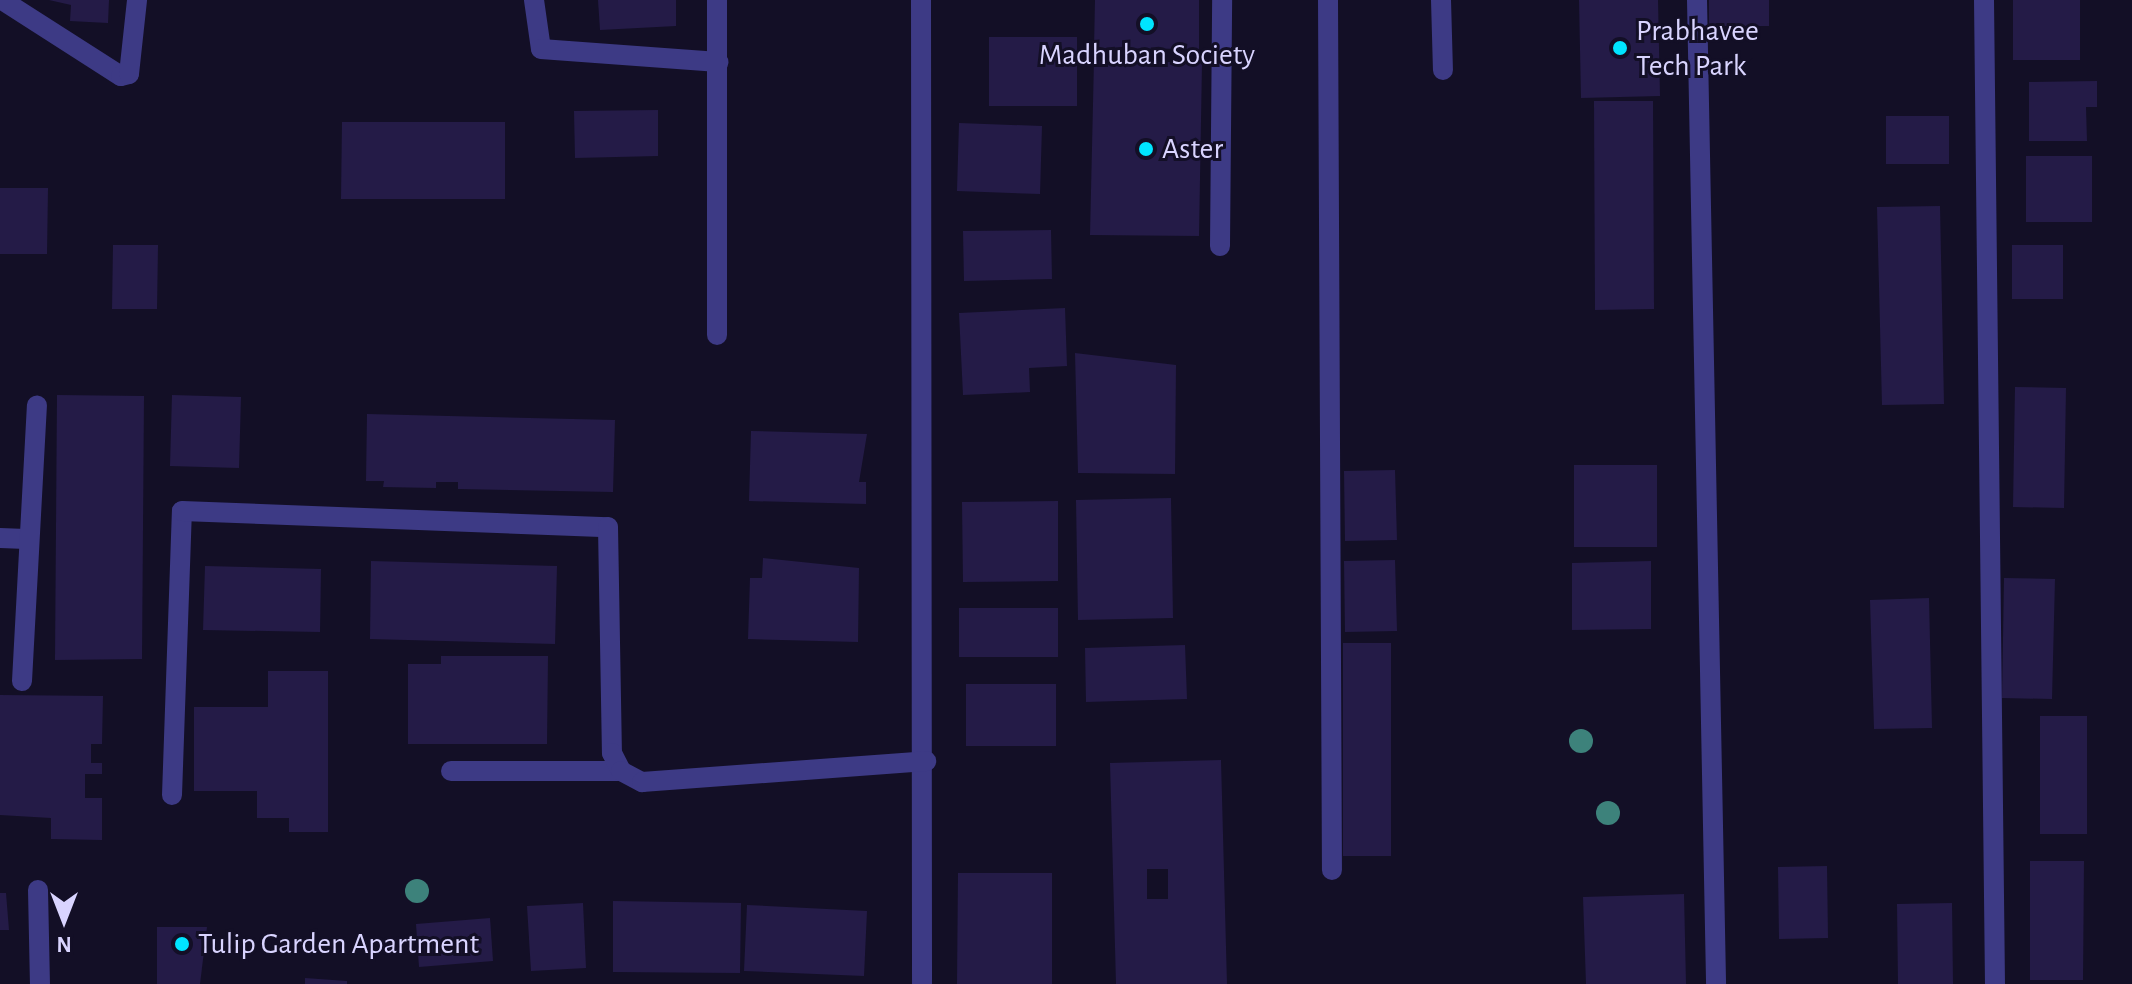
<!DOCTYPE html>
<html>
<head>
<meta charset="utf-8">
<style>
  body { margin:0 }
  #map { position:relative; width:2132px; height:984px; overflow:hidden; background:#130f26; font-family:"Alegreya Sans",sans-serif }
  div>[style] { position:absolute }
  .building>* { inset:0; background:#241b47 }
  .service>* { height:20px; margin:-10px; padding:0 10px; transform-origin:10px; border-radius:10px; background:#3d3a85 }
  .minor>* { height:20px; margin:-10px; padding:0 10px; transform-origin:10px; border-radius:10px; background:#3d3a85 }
  .trees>* { width:24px; height:24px; margin:-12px; border-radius:50%; background:#3d827b }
  .dots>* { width:22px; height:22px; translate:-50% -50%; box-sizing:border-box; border:4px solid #130f26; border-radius:50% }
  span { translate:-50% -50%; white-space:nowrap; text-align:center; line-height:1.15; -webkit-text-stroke:6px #130f26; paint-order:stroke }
  .poi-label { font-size:30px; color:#d9d4ff }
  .left { translate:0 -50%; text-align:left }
  .north { position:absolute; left:24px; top:880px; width:80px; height:80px; -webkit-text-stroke:6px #130f26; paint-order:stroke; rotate:180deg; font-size:22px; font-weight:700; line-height:32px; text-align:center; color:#d9d4ff }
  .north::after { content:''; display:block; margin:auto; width:28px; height:36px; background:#d9d4ff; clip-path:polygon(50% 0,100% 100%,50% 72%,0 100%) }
</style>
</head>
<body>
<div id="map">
  <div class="building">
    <div style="clip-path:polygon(49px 0,109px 0,108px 23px,70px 21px,71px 5px)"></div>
    <div style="clip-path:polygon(598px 0,676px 0,676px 26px,600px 30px)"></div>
    <div style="clip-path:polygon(1095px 0,1199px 0,1199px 49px,1094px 48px)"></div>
    <div style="clip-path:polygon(1579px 0,1658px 0,1660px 96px,1581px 98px)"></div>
    <div style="clip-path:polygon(1709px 0,1769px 0,1769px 26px,1709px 26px)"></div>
    <div style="clip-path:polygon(2013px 0,2080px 0,2080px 60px,2013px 60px)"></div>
    <div style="clip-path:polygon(989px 37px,1077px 37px,1077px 106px,989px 106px)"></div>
    <div style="clip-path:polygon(1094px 60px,1202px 63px,1199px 236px,1090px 235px)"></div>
    <div style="clip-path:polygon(2097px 81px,2097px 107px,2086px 107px,2087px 141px,2029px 141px,2029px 82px)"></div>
    <div style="clip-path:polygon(1594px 101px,1653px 101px,1654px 309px,1595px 310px)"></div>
    <div style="clip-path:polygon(658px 110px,658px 156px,575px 158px,574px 111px)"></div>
    <div style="clip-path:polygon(1886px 116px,1949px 116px,1949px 164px,1886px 164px)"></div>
    <div style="clip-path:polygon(342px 122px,505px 122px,505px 199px,341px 199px)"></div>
    <div style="clip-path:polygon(959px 123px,1042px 126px,1040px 194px,957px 191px)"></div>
    <div style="clip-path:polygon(2026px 156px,2092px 156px,2092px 222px,2026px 222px)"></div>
    <div style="clip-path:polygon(0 188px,48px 188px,47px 254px,0 254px)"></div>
    <div style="clip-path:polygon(1940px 206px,1944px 404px,1882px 405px,1877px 207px)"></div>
    <div style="clip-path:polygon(1051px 230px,1052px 279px,964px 281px,963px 231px)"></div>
    <div style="clip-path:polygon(113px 245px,158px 245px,157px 309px,112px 309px)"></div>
    <div style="clip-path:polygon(2012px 245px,2063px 245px,2063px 299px,2012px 299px)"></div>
    <div style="clip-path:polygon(1065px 308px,1067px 366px,1029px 368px,1030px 392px,963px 395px,959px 313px)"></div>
    <div style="clip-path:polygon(1075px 353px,1176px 365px,1175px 474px,1078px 473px)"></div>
    <div style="clip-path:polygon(2015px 387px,2066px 388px,2064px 508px,2013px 507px)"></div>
    <div style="clip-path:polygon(57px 395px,144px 396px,142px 659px,55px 660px)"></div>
    <div style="clip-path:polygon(172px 395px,241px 397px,239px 468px,170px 466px)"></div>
    <div style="clip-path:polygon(367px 414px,615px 420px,613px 492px,458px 489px,458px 482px,436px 482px,436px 488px,383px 487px,384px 481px,366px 481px)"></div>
    <div style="clip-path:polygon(751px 431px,867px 434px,859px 482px,866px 482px,866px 504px,749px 501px)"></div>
    <div style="clip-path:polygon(1574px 465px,1657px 465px,1657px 547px,1574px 547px)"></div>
    <div style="clip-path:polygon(1395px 470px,1397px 540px,1345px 541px,1344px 471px)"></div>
    <div style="clip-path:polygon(1171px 498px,1173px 618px,1078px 620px,1076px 500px)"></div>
    <div style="clip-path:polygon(1058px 501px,1058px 581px,963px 582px,962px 502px)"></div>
    <div style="clip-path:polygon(763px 558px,859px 568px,858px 642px,748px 639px,750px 578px,762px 578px)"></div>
    <div style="clip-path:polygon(1395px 560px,1397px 631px,1345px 632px,1344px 561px)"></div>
    <div style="clip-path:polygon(371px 561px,557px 566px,555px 644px,370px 639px)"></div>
    <div style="clip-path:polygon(1651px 561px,1651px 629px,1572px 630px,1572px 563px)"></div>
    <div style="clip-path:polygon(205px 566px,321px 569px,320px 632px,203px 630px)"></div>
    <div style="clip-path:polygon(2004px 578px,2055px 579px,2052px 699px,2002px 698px)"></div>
    <div style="clip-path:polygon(1929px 598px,1932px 728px,1874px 729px,1870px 600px)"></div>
    <div style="clip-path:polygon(959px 608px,1058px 608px,1058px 657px,959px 657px)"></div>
    <div style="clip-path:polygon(1343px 643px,1391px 643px,1391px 856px,1343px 856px)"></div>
    <div style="clip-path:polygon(1185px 645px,1187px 699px,1086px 702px,1085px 648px)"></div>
    <div style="clip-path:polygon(441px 656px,548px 656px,547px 744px,408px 744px,408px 664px,441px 664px)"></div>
    <div style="clip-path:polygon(268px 671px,328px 671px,328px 832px,289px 832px,289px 818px,257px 818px,257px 791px,194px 791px,194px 707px,268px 707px)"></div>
    <div style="clip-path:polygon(966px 684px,1056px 684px,1056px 746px,966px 746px)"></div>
    <div style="clip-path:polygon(0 695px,103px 696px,102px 744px,91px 744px,91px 763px,102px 763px,102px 774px,85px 774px,85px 798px,102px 798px,102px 840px,51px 839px,51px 818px,0 815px)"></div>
    <div style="clip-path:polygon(2040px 716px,2087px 716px,2087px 834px,2040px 834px)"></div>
    <div style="clip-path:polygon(evenodd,1221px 760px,1227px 984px,1116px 984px,1110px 763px,1221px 760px,1147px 869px,1168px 869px,1168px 899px,1147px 899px,1147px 869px)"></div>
    <div style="clip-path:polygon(2030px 861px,2084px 861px,2083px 980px,2030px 980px)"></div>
    <div style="clip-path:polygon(1827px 866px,1828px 938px,1779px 939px,1778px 867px)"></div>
    <div style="clip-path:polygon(958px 873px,1052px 873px,1052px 984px,957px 984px)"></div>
    <div style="clip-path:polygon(0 893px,6px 893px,9px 930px,0 930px)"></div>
    <div style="clip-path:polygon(1684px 894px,1686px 984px,1586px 984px,1583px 897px)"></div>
    <div style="clip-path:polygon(613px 901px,741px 903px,740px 973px,613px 972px)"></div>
    <div style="clip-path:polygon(583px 903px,586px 968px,531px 971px,527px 906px)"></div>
    <div style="clip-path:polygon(1952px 903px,1953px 984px,1898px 984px,1897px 904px)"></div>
    <div style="clip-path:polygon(747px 905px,867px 911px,864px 976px,744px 971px)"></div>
    <div style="clip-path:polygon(490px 918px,493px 961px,419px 967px,416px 924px)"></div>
    <div style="clip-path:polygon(157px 927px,207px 927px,200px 984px,157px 984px)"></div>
    <div style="clip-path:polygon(305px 978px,347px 981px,347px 984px,305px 984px)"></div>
  </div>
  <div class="service">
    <div style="left:38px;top:890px;width:94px;rotate:88.8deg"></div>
  </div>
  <div class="minor">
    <div style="left:2px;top:0;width:141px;rotate:32.6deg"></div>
    <div style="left:121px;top:76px;width:8px;rotate:-14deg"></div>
    <div style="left:129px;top:74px;width:74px;rotate:-83.8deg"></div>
    <div style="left:534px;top:0;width:49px;rotate:81.9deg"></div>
    <div style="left:541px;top:49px;width:178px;rotate:4.2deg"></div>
    <div style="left:921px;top:0;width:984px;rotate:89.94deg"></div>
    <div style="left:1328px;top:0;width:870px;rotate:89.74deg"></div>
    <div style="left:1441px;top:0;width:70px;rotate:88.4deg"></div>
    <div style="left:1697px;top:0;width:984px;rotate:88.89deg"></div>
    <div style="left:1984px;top:0;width:984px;rotate:89.36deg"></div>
    <div style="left:1220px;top:246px;width:246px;rotate:-89.5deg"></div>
    <div style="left:717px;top:335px;width:335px;rotate:-90deg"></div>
    <div style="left:0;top:538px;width:26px;rotate:2deg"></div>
    <div style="left:22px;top:681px;width:276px;rotate:-86.9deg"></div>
    <div style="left:451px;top:771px;width:170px"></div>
    <div style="left:172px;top:795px;width:284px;rotate:-88deg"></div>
    <div style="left:182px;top:511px;width:426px;rotate:2.2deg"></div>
    <div style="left:608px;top:527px;width:226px;rotate:89deg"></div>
    <div style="left:612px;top:753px;width:20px;rotate:63deg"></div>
    <div style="left:621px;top:771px;width:24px;rotate:28deg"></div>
    <div style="left:642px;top:782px;width:285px;rotate:-4.2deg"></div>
  </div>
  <div class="trees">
    <div style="left:1581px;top:741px"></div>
    <div style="left:1608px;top:813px"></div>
    <div style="left:417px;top:891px"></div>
  </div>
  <div class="dots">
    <div style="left:1147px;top:24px;background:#00e5ff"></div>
    <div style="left:1620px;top:48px;background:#00e5ff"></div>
    <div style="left:1146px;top:149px;background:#00e5ff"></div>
    <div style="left:182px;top:944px;background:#00e5ff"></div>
  </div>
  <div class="poi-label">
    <span class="left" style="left:1636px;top:48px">Prabhavee<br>Tech Park</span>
    <span style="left:1147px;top:55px">Madhuban Society</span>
    <span class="left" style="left:1162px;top:149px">Aster</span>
    <span class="left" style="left:198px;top:944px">Tulip Garden Apartment</span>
  </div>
  <div class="north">N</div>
</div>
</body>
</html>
